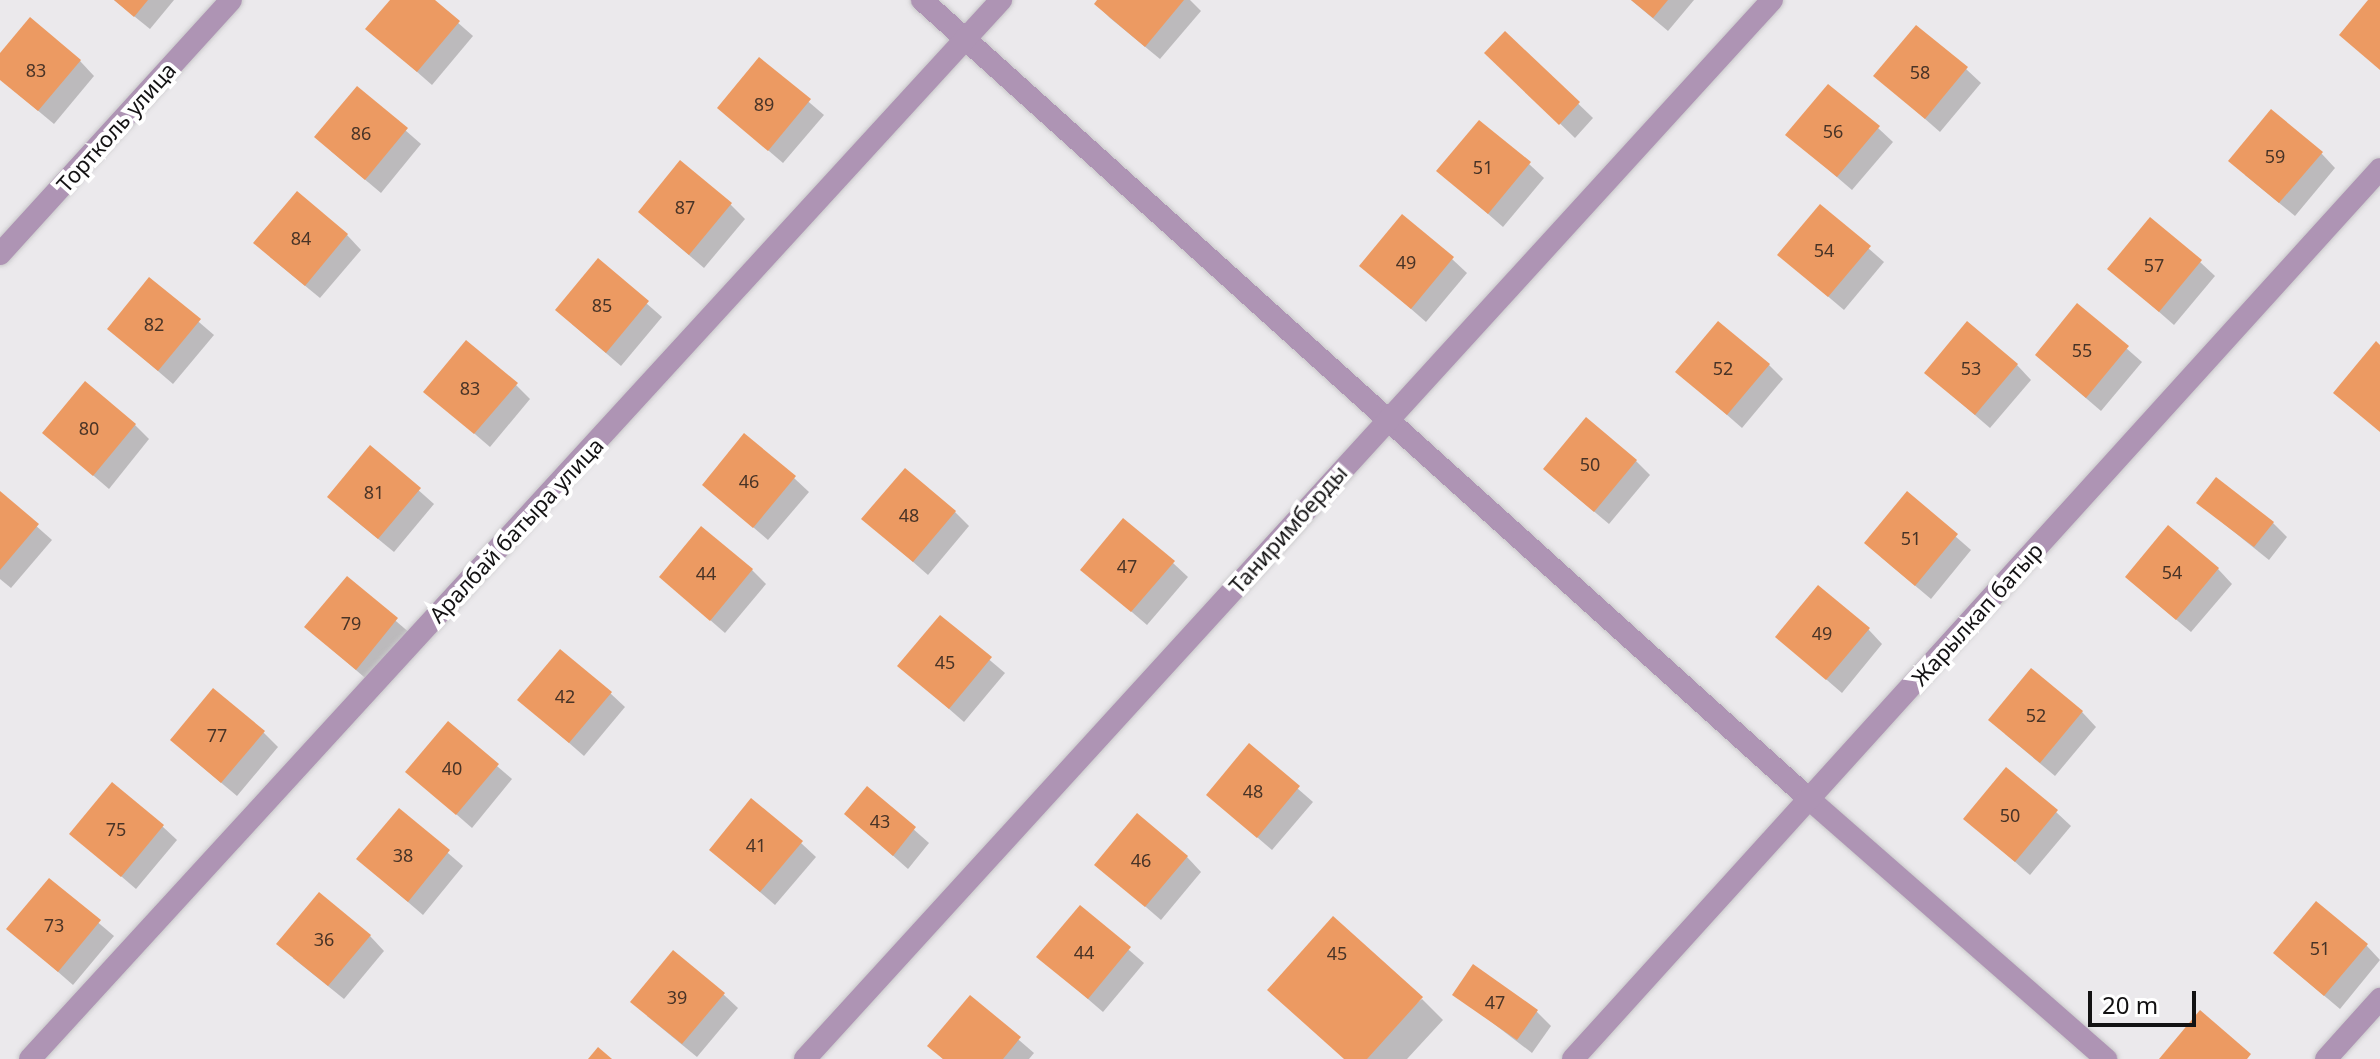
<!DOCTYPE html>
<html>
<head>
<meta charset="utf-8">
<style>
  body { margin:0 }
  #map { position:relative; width:2380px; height:1059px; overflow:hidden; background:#ebe9ec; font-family:"Noto Sans",sans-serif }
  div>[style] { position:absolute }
  .shadow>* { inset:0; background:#0003 }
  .building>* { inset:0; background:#ec9a62 }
  .roads { filter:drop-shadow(0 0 2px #c8c7c9) drop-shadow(0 0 2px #c8c7c9) }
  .minor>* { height:22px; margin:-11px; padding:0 11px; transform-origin:11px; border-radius:11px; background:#ae94b4 }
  span { translate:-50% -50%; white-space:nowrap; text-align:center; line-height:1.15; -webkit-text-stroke:8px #fff; paint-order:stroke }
  .number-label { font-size:18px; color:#493427 }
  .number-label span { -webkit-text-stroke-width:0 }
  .street-label { font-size:22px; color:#131213 }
  .scale { position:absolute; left:2088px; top:991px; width:108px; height:36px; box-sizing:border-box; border:4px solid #131213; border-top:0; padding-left:10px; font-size:24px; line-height:28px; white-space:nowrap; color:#131213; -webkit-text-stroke:6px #fff; paint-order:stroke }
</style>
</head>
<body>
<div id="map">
  <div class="shadow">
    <div style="clip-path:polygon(114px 0,174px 0,150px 29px)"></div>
    <div style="clip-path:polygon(392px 0,432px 0,473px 36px,432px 85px,368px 29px)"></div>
    <div style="clip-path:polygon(1099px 0,1190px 0,1201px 11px,1160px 59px,1110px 18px,1096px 4px)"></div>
    <div style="clip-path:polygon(1631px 0,1694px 0,1668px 31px)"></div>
    <div style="clip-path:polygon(1506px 34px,1593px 118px,1575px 138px,1487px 53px)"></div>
    <div style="clip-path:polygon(0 56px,80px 61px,94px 76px,54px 124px,0 79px)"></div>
    <div style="clip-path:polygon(760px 60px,824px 115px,783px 163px,719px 108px)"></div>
    <div style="clip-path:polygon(1966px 69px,1981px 83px,1940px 132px,1876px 76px)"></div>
    <div style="clip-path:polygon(357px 88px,421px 144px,381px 193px,331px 151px)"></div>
    <div style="clip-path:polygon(1878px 128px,1893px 142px,1852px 190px,1788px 135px)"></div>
    <div style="clip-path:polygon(2321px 153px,2335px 168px,2295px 216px,2245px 175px)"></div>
    <div style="clip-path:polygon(1529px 164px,1544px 178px,1503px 227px,1439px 171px)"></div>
    <div style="clip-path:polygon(730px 204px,745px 219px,704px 268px,655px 226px)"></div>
    <div style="clip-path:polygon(1820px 206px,1884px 262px,1844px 310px,1779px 255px)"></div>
    <div style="clip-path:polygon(347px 235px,361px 250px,320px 298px,270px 257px)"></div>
    <div style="clip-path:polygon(1452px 259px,1467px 273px,1426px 322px,1362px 266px)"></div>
    <div style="clip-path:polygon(598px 261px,662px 317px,621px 366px,572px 324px)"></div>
    <div style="clip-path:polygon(2200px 262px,2215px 276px,2174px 325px,2110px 269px)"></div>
    <div style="clip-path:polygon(150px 280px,214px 335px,173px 384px,109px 329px)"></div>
    <div style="clip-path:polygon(2078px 306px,2142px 362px,2101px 411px,2052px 369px)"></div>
    <div style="clip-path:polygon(1769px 365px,1783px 379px,1742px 428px,1678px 372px)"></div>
    <div style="clip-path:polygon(2017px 365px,2031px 380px,1990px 428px,1926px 373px)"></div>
    <div style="clip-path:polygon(516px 385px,530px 399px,490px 447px,426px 392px)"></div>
    <div style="clip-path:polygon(135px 425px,149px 439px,109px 489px,44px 433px)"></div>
    <div style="clip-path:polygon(370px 447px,434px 504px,394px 552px,344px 511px)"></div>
    <div style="clip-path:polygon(1636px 461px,1650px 475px,1609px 524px,1560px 483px)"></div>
    <div style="clip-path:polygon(794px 478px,809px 492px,768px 540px,704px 485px)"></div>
    <div style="clip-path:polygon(0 494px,52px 540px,11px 588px,0 579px)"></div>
    <div style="clip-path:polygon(1907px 494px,1971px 550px,1931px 599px,1881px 557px)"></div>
    <div style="clip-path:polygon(2198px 503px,2273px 523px,2287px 537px,2269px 560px)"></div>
    <div style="clip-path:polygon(955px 512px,969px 526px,928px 575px,864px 519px)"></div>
    <div style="clip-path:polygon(1173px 563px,1188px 577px,1147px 625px,1083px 570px)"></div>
    <div style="clip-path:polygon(2218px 569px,2232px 584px,2191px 632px,2142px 591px)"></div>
    <div style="clip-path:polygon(752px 570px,766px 584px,725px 633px,661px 577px)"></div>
    <div style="clip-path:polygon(347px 579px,411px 634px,371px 683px,306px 627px)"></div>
    <div style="clip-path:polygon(940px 618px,1005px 673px,964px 722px,900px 666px)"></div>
    <div style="clip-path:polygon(1868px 629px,1882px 644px,1842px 693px,1777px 637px)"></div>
    <div style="clip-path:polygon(610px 693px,625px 707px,584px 756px,520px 700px)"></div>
    <div style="clip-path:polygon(2082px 712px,2096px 727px,2055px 776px,2005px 734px)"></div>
    <div style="clip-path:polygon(448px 724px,512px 779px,472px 828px,408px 772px)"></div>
    <div style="clip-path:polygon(263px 732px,278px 747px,237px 796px,187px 754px)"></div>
    <div style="clip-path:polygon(1249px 746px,1313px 802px,1272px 850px,1208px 795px)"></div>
    <div style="clip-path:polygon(868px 789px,929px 843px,908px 869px,846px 814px)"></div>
    <div style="clip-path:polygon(399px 811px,463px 866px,423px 915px,358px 859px)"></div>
    <div style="clip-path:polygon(2056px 812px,2071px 826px,2030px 875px,1966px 819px)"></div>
    <div style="clip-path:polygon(162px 826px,177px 840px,136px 889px,72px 834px)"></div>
    <div style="clip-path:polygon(801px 843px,816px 857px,775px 905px,711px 850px)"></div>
    <div style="clip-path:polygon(1187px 857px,1201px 872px,1161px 920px,1097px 865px)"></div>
    <div style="clip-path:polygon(49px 881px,114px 936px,73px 985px,9px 929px)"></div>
    <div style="clip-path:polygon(1080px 908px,1144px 963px,1103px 1012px,1039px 957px)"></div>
    <div style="clip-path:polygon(370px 936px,384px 951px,344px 999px,293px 958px)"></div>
    <div style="clip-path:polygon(2366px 945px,2380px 960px,2340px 1009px,2290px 967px)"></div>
    <div style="clip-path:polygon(723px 994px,738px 1008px,697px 1057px,647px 1016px)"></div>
    <div style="clip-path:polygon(1455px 994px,1537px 1012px,1551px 1026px,1532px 1053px)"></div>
    <div style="clip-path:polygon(970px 998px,1034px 1053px,1029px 1059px,943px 1059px,930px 1046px)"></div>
    <div style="clip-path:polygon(1422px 999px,1443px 1020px,1407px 1059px,1344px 1059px)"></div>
  </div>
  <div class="building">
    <div style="clip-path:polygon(114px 0,148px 0,134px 17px)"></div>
    <div style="clip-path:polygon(390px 0,435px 0,460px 21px,417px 72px,365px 29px)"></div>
    <div style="clip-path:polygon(1097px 0,1184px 0,1145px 47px,1094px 4px)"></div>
    <div style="clip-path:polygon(1631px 0,1668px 0,1653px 18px)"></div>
    <div style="clip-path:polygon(2368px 0,2380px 0,2380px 70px,2339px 35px)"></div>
    <div style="clip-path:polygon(30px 17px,81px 60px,38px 111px,0 80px,0 53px)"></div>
    <div style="clip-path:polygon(1916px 25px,1968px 67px,1925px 119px,1873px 76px)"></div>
    <div style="clip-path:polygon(1505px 31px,1580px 102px,1559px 125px,1484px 53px)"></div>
    <div style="clip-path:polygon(759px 57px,811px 99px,768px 151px,717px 108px)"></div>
    <div style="clip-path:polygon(1828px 84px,1880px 126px,1837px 177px,1785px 135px)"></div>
    <div style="clip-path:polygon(357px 86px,408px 128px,365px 180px,314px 137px)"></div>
    <div style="clip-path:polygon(2271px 109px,2323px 152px,2279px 203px,2228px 161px)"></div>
    <div style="clip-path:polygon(1479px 120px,1531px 162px,1488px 214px,1436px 171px)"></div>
    <div style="clip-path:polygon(680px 160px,732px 203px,689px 255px,638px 212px)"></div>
    <div style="clip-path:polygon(297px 191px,348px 234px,305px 286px,253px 243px)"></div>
    <div style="clip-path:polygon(1820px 204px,1871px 246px,1828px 297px,1777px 255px)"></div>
    <div style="clip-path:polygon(1402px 214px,1454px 257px,1411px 309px,1359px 266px)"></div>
    <div style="clip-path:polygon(2150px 217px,2202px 260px,2159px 312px,2107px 269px)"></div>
    <div style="clip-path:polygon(598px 258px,649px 301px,606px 353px,555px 310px)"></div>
    <div style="clip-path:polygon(149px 277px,201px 319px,158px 371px,107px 329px)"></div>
    <div style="clip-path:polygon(2077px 303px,2129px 346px,2086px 398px,2035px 355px)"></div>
    <div style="clip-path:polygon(1718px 321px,1770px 364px,1727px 415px,1675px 372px)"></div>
    <div style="clip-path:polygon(1967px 321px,2018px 364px,1975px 415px,1924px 373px)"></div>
    <div style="clip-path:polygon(466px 340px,518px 383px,474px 434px,423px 392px)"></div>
    <div style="clip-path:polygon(2376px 341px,2380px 345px,2380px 432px,2333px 393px)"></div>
    <div style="clip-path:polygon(85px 381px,136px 424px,93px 476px,42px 433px)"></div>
    <div style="clip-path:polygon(1586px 417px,1637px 460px,1594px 512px,1543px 469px)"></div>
    <div style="clip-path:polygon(744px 433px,796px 476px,753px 528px,702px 485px)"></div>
    <div style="clip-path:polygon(370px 445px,421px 488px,378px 539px,327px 497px)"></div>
    <div style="clip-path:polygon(905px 468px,956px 511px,913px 562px,861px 519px)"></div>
    <div style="clip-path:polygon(2216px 477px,2274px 522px,2254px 547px,2196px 503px)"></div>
    <div style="clip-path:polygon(0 491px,39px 524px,0 570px)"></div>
    <div style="clip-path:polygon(1907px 491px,1958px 534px,1915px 586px,1864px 543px)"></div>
    <div style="clip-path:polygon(1123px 518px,1175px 561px,1131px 612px,1080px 570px)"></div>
    <div style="clip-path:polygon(2168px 525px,2219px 568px,2176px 620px,2125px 577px)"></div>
    <div style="clip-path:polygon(701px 526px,753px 569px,710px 621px,659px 577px)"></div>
    <div style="clip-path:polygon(347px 576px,398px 618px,356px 670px,304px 627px)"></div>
    <div style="clip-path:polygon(1818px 585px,1870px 628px,1826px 680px,1775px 637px)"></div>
    <div style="clip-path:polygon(940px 615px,992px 657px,949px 709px,897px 666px)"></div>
    <div style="clip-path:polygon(560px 649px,612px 692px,569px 743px,517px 700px)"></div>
    <div style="clip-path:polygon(2031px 668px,2083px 711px,2040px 763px,1988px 720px)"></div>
    <div style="clip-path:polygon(213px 688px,265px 731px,221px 783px,170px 740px)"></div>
    <div style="clip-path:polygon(448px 721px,499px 764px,456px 815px,405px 772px)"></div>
    <div style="clip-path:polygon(1249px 743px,1300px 786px,1257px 838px,1206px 795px)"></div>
    <div style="clip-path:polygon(2006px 767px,2058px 810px,2015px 862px,1963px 819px)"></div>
    <div style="clip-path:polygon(112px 782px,164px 825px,121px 877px,69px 834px)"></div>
    <div style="clip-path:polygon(867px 786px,916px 827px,893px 856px,844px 814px)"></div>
    <div style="clip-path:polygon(751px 798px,803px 841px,760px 892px,709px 850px)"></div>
    <div style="clip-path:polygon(399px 808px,450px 850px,408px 902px,356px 859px)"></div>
    <div style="clip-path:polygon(1137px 813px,1188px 856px,1145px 907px,1094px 865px)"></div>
    <div style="clip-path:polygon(49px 878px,101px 920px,58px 972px,6px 929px)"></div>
    <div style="clip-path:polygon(319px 892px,371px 935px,328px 986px,276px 944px)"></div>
    <div style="clip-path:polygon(2316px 901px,2368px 944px,2324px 996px,2273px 953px)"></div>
    <div style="clip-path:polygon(1080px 905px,1131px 947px,1088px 999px,1036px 957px)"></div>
    <div style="clip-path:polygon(1333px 916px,1423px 997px,1367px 1059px,1344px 1059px,1267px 990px)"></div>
    <div style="clip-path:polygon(673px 950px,725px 993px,682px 1044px,630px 1002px)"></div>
    <div style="clip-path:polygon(1473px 964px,1538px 1010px,1517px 1040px,1452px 995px)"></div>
    <div style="clip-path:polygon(970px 995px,1021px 1037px,1003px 1059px,943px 1059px,927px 1046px)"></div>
    <div style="clip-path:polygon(2200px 1010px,2251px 1054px,2247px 1059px,2159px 1059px)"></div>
    <div style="clip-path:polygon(598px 1047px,612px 1059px,588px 1059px)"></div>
  </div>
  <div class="roads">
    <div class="minor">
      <div style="left:922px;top:0;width:1194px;rotate:42.01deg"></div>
      <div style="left:1809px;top:799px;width:395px;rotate:41.2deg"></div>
      <div style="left:0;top:254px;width:343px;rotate:-47.7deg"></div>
      <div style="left:30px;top:1059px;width:1437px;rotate:-47.48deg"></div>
      <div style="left:805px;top:1059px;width:1434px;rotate:-47.6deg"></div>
      <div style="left:1573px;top:1059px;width:1201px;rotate:-47.8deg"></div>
      <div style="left:2326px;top:1059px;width:81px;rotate:-48deg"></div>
    </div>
  </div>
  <div class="number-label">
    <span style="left:36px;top:70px">83</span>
    <span style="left:1920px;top:72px">58</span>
    <span style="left:764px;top:104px">89</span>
    <span style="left:1833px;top:131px">56</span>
    <span style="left:361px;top:133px">86</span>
    <span style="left:2275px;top:156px">59</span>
    <span style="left:1483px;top:167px">51</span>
    <span style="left:685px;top:207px">87</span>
    <span style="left:301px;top:238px">84</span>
    <span style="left:1824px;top:250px">54</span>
    <span style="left:1406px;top:262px">49</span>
    <span style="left:2154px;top:265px">57</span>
    <span style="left:602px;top:305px">85</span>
    <span style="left:154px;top:324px">82</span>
    <span style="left:2082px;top:350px">55</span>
    <span style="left:1723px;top:368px">52</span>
    <span style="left:1971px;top:368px">53</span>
    <span style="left:470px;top:388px">83</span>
    <span style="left:89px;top:428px">80</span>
    <span style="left:1590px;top:464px">50</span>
    <span style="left:749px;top:481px">46</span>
    <span style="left:374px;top:492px">81</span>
    <span style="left:909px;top:515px">48</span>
    <span style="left:1911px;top:538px">51</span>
    <span style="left:1127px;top:566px">47</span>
    <span style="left:2172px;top:572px">54</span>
    <span style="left:706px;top:573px">44</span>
    <span style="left:351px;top:623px">79</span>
    <span style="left:1822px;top:633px">49</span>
    <span style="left:945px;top:662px">45</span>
    <span style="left:565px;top:696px">42</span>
    <span style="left:2036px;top:715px">52</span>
    <span style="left:217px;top:735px">77</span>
    <span style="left:452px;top:768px">40</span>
    <span style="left:1253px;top:791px">48</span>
    <span style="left:2010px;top:815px">50</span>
    <span style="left:880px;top:821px">43</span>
    <span style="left:116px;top:829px">75</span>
    <span style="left:756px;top:845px">41</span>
    <span style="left:403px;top:855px">38</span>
    <span style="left:1141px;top:860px">46</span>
    <span style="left:54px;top:925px">73</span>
    <span style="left:324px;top:939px">36</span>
    <span style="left:2320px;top:948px">51</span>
    <span style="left:1084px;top:952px">44</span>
    <span style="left:1337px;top:953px">45</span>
    <span style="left:677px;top:997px">39</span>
    <span style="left:1495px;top:1002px">47</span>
  </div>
  <div class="street-label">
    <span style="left:116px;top:127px;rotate:-48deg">Тортколь улица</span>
    <span style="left:1288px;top:529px;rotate:-48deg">Таниримберды</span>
    <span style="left:516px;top:530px;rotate:-47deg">Аралбай батыра улица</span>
    <span style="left:1977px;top:614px;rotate:-48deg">Жарылкап батыр</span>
  </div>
  <div class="scale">20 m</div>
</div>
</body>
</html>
